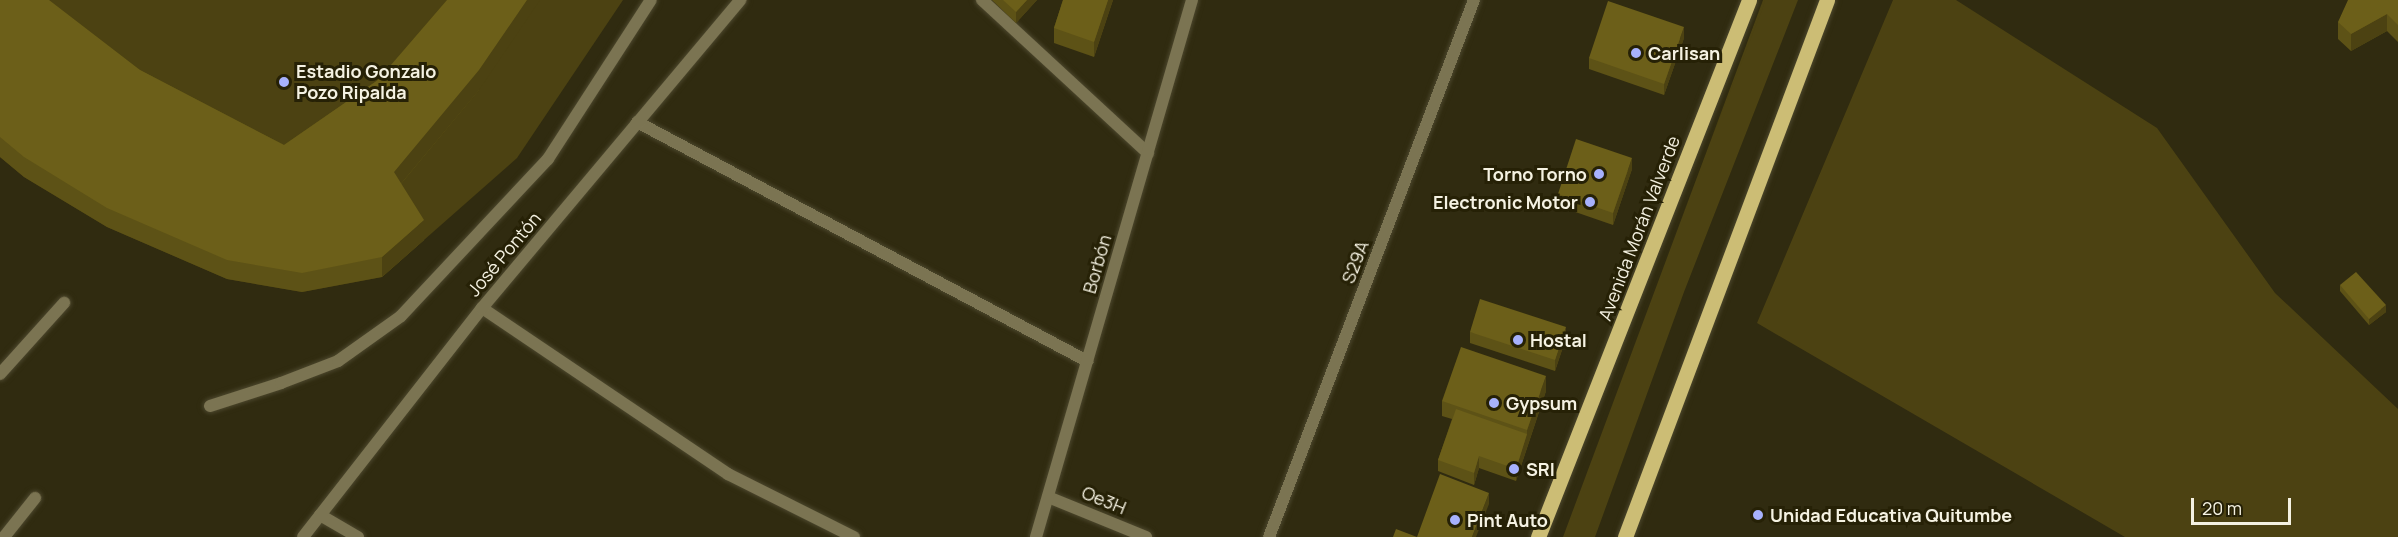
<!DOCTYPE html>
<html>
<head>
<meta charset="utf-8">
<style>
  body { margin:0 }
  #map { position:relative; width:2398px; height:537px; overflow:hidden; background:#302b10; font-family:Manrope,sans-serif }
  div>[style] { position:absolute }
  .green>* { inset:0; background:#4c4212 }
  .roads { filter:drop-shadow(0 0 2px #4c472d) drop-shadow(0 0 2px #4c472d) }
  .service>* { height:12px; margin:-6px; padding:0 6px; transform-origin:6px; border-radius:6px; background:#7b7452 }
  .minor>* { height:12px; margin:-6px; padding:0 6px; transform-origin:6px; border-radius:6px; background:#7b7452 }
  .primary>* { height:15px; margin:-7.5px; padding:0 7.5px; transform-origin:7.5px; border-radius:7.5px; background:#ccbd75 }
  .wall>* { inset:0; background:#5d5216 }
  .shaded-wall>* { inset:0; background:#4c4212 }
  .building>* { inset:0; background:#6c5f19 }
  .dots>* { width:16px; height:16px; translate:-50% -50%; box-sizing:border-box; border:3px solid #262106; border-radius:50% }
  span { translate:-50% -50%; white-space:nowrap; text-align:center; line-height:1.15; -webkit-text-stroke:6px #262106; paint-order:stroke }
  .poi-label { font-size:18px; color:#f5f2e2; font-weight:700 }
  .left { translate:0 -50%; text-align:left }
  .right { translate:-100% -50%; text-align:right }
  .street-label { font-size:18px; color:#f5f2e2 }
  .scale { position:absolute; left:2191px; top:498px; width:100px; height:27px; box-sizing:border-box; border:3px solid #f5f2e2; border-top:0; padding-left:8px; font-size:18px; line-height:21px; white-space:nowrap; color:#f5f2e2; -webkit-text-stroke:4px #262106; paint-order:stroke }
</style>
</head>
<body>
<div id="map">
  <div class="green">
    <div style="clip-path:polygon(0 0,623px 0,517px 158px,382px 277px,302px 292px,227px 279px,107px 227px,24px 177px,0 157px)"></div>
    <div style="clip-path:polygon(1763px 0,1798px 0,1684px 292px,1595px 537px,1563px 537px)"></div>
    <div style="clip-path:polygon(1893px 0,1956px 0,2157px 128px,2275px 293px,2398px 409px,2398px 537px,2125px 537px,1757px 323px)"></div>
  </div>
  <div class="roads">
    <div class="service">
      <div style="left:0;top:374px;width:96px;rotate:-48deg"></div>
      <div style="left:210px;top:406px;width:75px;rotate:-17.9deg"></div>
      <div style="left:281px;top:383px;width:61px;rotate:-21.1deg"></div>
      <div style="left:338px;top:361px;width:77px;rotate:-35.5deg"></div>
      <div style="left:401px;top:316px;width:215px;rotate:-46.9deg"></div>
      <div style="left:548px;top:159px;width:189px;rotate:-57.1deg"></div>
      <div style="left:4px;top:537px;width:50px;rotate:-51.5deg"></div>
    </div>
    <div class="minor">
      <div style="left:982px;top:0;width:226px;rotate:42.7deg"></div>
      <div style="left:637px;top:122px;width:510px;rotate:27.97deg"></div>
      <div style="left:482px;top:308px;width:297px;rotate:34deg"></div>
      <div style="left:728px;top:474px;width:141px;rotate:26.6deg"></div>
      <div style="left:1048px;top:497px;width:106px;rotate:22.2deg"></div>
      <div style="left:320px;top:515px;width:44px;rotate:30.1deg"></div>
      <div style="left:303px;top:537px;width:291px;rotate:-52deg"></div>
      <div style="left:482px;top:308px;width:402px;rotate:-50deg"></div>
      <div style="left:1036px;top:537px;width:559px;rotate:-73.8deg"></div>
      <div style="left:1269px;top:537px;width:575px;rotate:-69.11deg"></div>
    </div>
    <div class="primary">
      <div style="left:1538px;top:537px;width:577px;rotate:-68.55deg"></div>
      <div style="left:1625px;top:537px;width:574px;rotate:-69.39deg"></div>
    </div>
  </div>
  <div class="wall">
    <div style="clip-path:polygon(0 0,140px 70px,284px 145px,378px 80px,479px 90px,401px 184px,424px 240px,382px 277px,302px 292px,227px 279px,107px 227px,24px 177px,0 157px)"></div>
    <div style="clip-path:polygon(992px 0,1037px 0,1016px 23px)"></div>
    <div style="clip-path:polygon(1063px 0,1113px 0,1094px 57px,1054px 43px,1054px 28px)"></div>
    <div style="clip-path:polygon(2398px 0,2398px 42px,2387px 31px,2351px 51px,2338px 39px,2338px 22px)"></div>
    <div style="clip-path:polygon(1684px 38px,1664px 95px,1589px 69px,1589px 58px)"></div>
    <div style="clip-path:polygon(1632px 169px,1613px 225px,1558px 206px,1558px 194px)"></div>
    <div style="clip-path:polygon(2340px 285px,2386px 312px,2369px 325px,2340px 291px)"></div>
    <div style="clip-path:polygon(1470px 332px,1566px 338px,1555px 371px,1470px 343px)"></div>
    <div style="clip-path:polygon(1546px 391px,1516px 481px,1479px 468px,1474px 485px,1438px 471px,1438px 460px,1452px 419px,1442px 416px,1442px 401px)"></div>
  </div>
  <div class="shaded-wall">
    <div style="clip-path:polygon(527px 0,540px 0,479px 90px,394px 192px,394px 172px)"></div>
    <div style="clip-path:polygon(1027px 0,1037px 0,1016px 23px,1016px 12px)"></div>
    <div style="clip-path:polygon(1108px 0,1113px 0,1094px 57px,1094px 42px)"></div>
    <div style="clip-path:polygon(2387px 14px,2387px 31px,2351px 51px,2351px 34px)"></div>
    <div style="clip-path:polygon(1684px 27px,1684px 38px,1664px 95px,1664px 84px)"></div>
    <div style="clip-path:polygon(1632px 158px,1632px 169px,1613px 225px,1613px 213px)"></div>
    <div style="clip-path:polygon(424px 220px,424px 240px,382px 277px,382px 257px)"></div>
    <div style="clip-path:polygon(2386px 305px,2386px 312px,2369px 325px,2369px 319px)"></div>
    <div style="clip-path:polygon(1566px 327px,1566px 338px,1555px 371px,1555px 360px)"></div>
    <div style="clip-path:polygon(1546px 376px,1546px 391px,1516px 481px,1516px 469px,1527px 434px,1527px 430px)"></div>
    <div style="clip-path:polygon(1479px 456px,1479px 468px,1474px 485px,1474px 473px)"></div>
    <div style="clip-path:polygon(1489px 493px,1489px 504px,1476px 537px,1472px 537px)"></div>
  </div>
  <div class="building">
    <div style="clip-path:polygon(0 0,49px 0,140px 70px,284px 145px,378px 80px,447px 0,527px 0,479px 70px,394px 172px,424px 220px,382px 257px,302px 273px,227px 260px,107px 208px,24px 157px,0 137px)"></div>
    <div style="clip-path:polygon(1003px 0,1027px 0,1016px 12px)"></div>
    <div style="clip-path:polygon(1063px 0,1108px 0,1094px 42px,1054px 28px)"></div>
    <div style="clip-path:polygon(2348px 0,2398px 0,2398px 25px,2387px 14px,2351px 34px,2338px 22px)"></div>
    <div style="clip-path:polygon(1608px 1px,1684px 27px,1664px 84px,1589px 58px)"></div>
    <div style="clip-path:polygon(1576px 139px,1632px 158px,1613px 213px,1558px 194px)"></div>
    <div style="clip-path:polygon(2356px 272px,2386px 305px,2369px 319px,2340px 285px)"></div>
    <div style="clip-path:polygon(1480px 299px,1566px 327px,1555px 360px,1470px 332px)"></div>
    <div style="clip-path:polygon(1461px 347px,1546px 376px,1527px 430px,1442px 401px)"></div>
    <div style="clip-path:polygon(1456px 409px,1527px 434px,1516px 469px,1479px 456px,1474px 473px,1438px 460px)"></div>
    <div style="clip-path:polygon(1440px 474px,1489px 493px,1472px 537px,1393px 537px,1396px 529px,1417px 537px)"></div>
  </div>
  <div class="dots">
    <div style="left:1636px;top:53px;background:#a7b1fc"></div>
    <div style="left:284px;top:82px;background:#a7b1fc"></div>
    <div style="left:1599px;top:174px;background:#a7b1fc"></div>
    <div style="left:1590px;top:202px;background:#a7b1fc"></div>
    <div style="left:1518px;top:340px;background:#a7b1fc"></div>
    <div style="left:1494px;top:403px;background:#a7b1fc"></div>
    <div style="left:1514px;top:469px;background:#a7b1fc"></div>
    <div style="left:1758px;top:515px;background:#a7b1fc"></div>
    <div style="left:1455px;top:520px;background:#a7b1fc"></div>
  </div>
  <div class="poi-label">
    <span class="left" style="left:1648px;top:53px">Carlisan</span>
    <span class="left" style="left:296px;top:82px">Estadio Gonzalo<br>Pozo Ripalda</span>
    <span class="right" style="left:1587px;top:174px">Torno Torno</span>
    <span class="right" style="left:1578px;top:202px">Electronic Motor</span>
    <span class="left" style="left:1530px;top:340px">Hostal</span>
    <span class="left" style="left:1506px;top:403px">Gypsum</span>
    <span class="left" style="left:1526px;top:469px">SRI</span>
    <span class="left" style="left:1770px;top:515px">Unidad Educativa Quitumbe</span>
    <span class="left" style="left:1467px;top:520px">Pint Auto</span>
  </div>
  <div class="street-label">
    <span style="left:1639px;top:228px;rotate:-69deg">Avenida Morán Valverde</span>
    <span style="left:504px;top:254px;rotate:-50deg">José Pontón</span>
    <span style="left:1355px;top:262px;rotate:-69deg">S29A</span>
    <span style="left:1097px;top:264px;rotate:-74deg">Borbón</span>
    <span style="left:1104px;top:500px;rotate:22deg">Oe3H</span>
  </div>
  <div class="scale">20 m</div>
</div>
</body>
</html>
